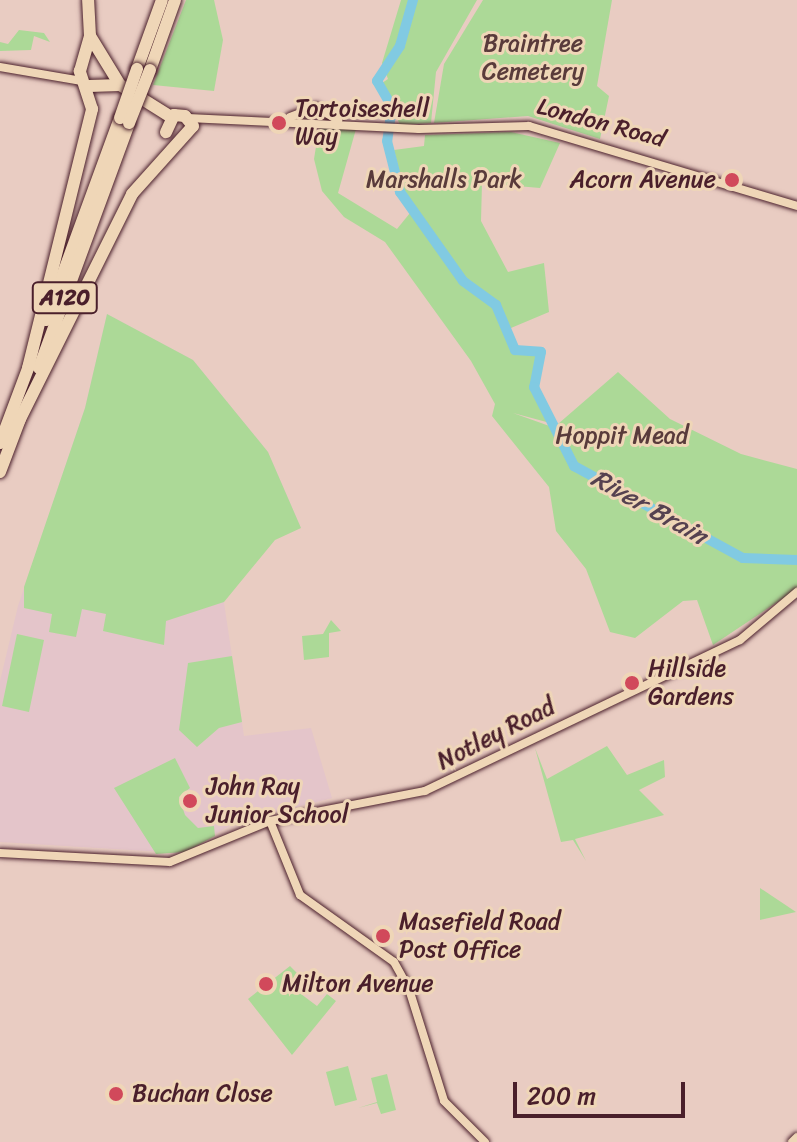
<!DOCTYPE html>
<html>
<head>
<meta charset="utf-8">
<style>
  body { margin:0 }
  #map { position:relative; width:797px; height:1142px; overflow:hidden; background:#e9ccc2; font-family:Sriracha,sans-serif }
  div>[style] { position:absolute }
  .built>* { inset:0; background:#e4c5ca }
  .green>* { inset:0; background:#acd997 }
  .river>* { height:10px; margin:-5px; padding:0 5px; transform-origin:5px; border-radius:5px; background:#81cae2 }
  .roads { filter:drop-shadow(0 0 2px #4a1f2b) drop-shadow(0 0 2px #4a1f2b) }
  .minor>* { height:8px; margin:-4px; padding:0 4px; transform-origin:4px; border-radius:4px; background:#efd6b7 }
  .highway>* { height:12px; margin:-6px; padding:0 6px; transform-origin:6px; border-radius:6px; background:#efd6b7 }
  .bridges { filter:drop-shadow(0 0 2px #4a1f2b) drop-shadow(0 0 2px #4a1f2b) }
  .highway-bridge>* { height:12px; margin:-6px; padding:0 6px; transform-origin:6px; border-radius:6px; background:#efd6b7 }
  .dots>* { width:22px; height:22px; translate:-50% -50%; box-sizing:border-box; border:4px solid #efd6b7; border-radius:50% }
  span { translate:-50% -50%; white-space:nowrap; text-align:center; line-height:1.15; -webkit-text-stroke:6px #efd6b7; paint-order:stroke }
  .shield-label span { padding:2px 6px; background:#efd6b7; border:2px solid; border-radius:6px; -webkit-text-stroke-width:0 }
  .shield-label { font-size:22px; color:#4a1f2b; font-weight:700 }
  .park-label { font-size:24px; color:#593b3b }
  .poi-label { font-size:24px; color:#4a1f2b }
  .left { translate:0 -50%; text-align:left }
  .right { translate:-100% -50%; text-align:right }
  .street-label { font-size:24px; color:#4a1f2b }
  .water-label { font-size:26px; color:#554150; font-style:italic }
  .scale { position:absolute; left:513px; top:1082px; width:172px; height:36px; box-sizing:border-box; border:4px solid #4a1f2b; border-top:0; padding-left:10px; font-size:24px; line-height:28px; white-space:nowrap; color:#4a1f2b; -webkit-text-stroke:6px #efd6b7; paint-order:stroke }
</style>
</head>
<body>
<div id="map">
  <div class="built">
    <div style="clip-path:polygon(107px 314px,193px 360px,268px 452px,301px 528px,275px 539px,223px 596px,244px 736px,311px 728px,332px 798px,237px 822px,180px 853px,0 842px,0 681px,18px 606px,85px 408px)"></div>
  </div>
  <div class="green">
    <div style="clip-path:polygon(186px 0,214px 0,223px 40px,214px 91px,153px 85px)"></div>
    <div style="clip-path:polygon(401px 0,477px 0,436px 72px,431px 123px,400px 125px,382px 83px,388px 79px,382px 63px)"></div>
    <div style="clip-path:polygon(483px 0,612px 0,597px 86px,609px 96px,600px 139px,528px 116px,434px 123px,444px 64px)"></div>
    <div style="clip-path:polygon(19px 30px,44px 33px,50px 42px,34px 36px,31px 50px,0 51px,0 42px,8px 44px)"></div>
    <div style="clip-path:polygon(319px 128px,356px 129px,338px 193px,397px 229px,410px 213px,461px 283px,478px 295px,481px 289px,463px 275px,404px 190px,394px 150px,424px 146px,425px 135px,511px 132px,560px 143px,540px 188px,482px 183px,481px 221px,508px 272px,544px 263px,549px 312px,506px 330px,515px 351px,539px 353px,532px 387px,554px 424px,513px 413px,555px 428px,572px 467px,742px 559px,797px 561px,797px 589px,713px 645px,697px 600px,683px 601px,635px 638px,610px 632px,586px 569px,556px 531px,549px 487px,492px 416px,495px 404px,471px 361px,385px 242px,344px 217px,322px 191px,314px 159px)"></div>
    <div style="clip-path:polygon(107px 314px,193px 360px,268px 452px,301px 528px,275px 540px,224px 602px,166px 621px,164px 645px,103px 631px,106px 614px,82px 609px,76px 637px,49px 632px,52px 614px,24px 608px,24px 587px,85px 408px)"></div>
    <div style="clip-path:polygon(618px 372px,670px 419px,741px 454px,797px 469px,797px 558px,743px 556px,574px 466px,558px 424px)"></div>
    <div style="clip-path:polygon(331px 620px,341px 631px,329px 633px,329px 657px,304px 660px,302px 636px,323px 634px)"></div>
    <div style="clip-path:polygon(17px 634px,44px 640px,29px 712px,2px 706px)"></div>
    <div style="clip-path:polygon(232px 656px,242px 722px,219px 728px,197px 747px,179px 730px,188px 663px)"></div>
    <div style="clip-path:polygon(607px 746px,627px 775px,664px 760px,665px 777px,639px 790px,664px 815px,575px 839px,586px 861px,573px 840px,561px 842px,535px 748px,547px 779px)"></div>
    <div style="clip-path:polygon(175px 758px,190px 788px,179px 797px,185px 815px,198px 828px,214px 826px,215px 836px,185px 852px,156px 854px,114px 788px)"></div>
    <div style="clip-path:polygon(760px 888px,796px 912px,760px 920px)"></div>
    <div style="clip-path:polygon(290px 966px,297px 973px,289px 985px,317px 1006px,327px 994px,336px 1001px,292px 1055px,248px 999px)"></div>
    <div style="clip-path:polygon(348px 1066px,357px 1100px,335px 1106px,326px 1072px)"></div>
    <div style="clip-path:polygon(387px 1074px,396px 1110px,381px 1114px,377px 1103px,358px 1108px,377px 1102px,371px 1078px)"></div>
  </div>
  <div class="river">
    <div style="left:413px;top:0;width:48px;rotate:105.8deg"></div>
    <div style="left:400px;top:46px;width:42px;rotate:123.3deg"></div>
    <div style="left:377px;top:81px;width:30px;rotate:60deg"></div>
    <div style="left:392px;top:107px;width:34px;rotate:98deg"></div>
    <div style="left:387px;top:141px;width:53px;rotate:75.7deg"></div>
    <div style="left:400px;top:192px;width:109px;rotate:54.7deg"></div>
    <div style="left:463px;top:281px;width:41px;rotate:36deg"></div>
    <div style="left:496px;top:305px;width:49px;rotate:67.1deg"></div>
    <div style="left:515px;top:350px;width:26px;rotate:4deg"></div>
    <div style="left:541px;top:352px;width:36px;rotate:101deg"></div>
    <div style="left:534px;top:387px;width:89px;rotate:63.1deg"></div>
    <div style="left:574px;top:466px;width:192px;rotate:28.6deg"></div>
    <div style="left:743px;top:558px;width:54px;rotate:2.1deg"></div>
  </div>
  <div class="roads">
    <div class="minor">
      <div style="left:0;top:67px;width:83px;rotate:9.7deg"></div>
      <div style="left:290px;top:117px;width:28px;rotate:-21deg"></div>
      <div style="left:316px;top:107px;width:26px;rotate:31deg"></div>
      <div style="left:188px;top:118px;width:231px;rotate:2.7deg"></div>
      <div style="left:419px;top:129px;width:110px;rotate:-1.6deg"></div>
      <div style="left:529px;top:126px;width:280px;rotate:16.6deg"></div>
      <div style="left:270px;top:821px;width:80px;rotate:67.9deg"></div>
      <div style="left:300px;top:895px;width:115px;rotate:35.5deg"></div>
      <div style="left:394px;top:962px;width:31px;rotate:61deg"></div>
      <div style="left:409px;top:989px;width:117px;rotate:72.6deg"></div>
      <div style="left:444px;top:1101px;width:58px;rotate:45deg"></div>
      <div style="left:0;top:853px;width:170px;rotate:3deg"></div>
      <div style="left:170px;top:862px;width:108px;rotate:-22.3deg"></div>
      <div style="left:270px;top:821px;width:158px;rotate:-11deg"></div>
      <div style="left:425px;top:791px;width:349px;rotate:-25.6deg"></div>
      <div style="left:740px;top:640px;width:75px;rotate:-40.1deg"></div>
      <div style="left:792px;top:1142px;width:7px;rotate:-45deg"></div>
    </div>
    <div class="highway">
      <div style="left:90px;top:36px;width:57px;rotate:58.5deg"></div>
      <div style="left:120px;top:85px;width:60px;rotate:32.1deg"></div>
      <div style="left:137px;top:69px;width:73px;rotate:-70.1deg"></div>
      <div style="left:150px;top:70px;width:74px;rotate:-70.3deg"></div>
      <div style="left:89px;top:86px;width:31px;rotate:-2deg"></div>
      <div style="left:46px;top:320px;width:215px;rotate:-69.9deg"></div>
      <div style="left:28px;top:368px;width:267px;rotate:-76.1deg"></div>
      <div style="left:92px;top:109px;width:40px;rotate:-108deg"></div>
      <div style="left:80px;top:71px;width:36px;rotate:-74deg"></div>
      <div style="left:90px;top:36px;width:36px;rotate:-93deg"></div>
      <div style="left:39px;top:368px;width:261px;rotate:-69.8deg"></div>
      <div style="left:17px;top:425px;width:258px;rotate:-63.5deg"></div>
      <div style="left:132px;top:194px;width:91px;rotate:-48.1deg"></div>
      <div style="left:193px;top:126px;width:13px;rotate:-129deg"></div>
      <div style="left:185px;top:116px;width:11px;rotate:-175deg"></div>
      <div style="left:174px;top:115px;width:19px;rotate:115deg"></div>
      <div style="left:0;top:443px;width:85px;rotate:-69.4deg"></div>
      <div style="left:0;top:472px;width:57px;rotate:-69.3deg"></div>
    </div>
  </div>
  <div class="bridges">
    <div class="highway-bridge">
      <div style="left:120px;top:118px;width:52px;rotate:-70.9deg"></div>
      <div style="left:129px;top:123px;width:57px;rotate:-68.4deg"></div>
    </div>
  </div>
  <div class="dots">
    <div style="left:279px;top:123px;background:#d1495b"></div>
    <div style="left:732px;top:180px;background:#d1495b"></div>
    <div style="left:632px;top:683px;background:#d1495b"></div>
    <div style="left:190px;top:801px;background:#d1495b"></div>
    <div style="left:383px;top:936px;background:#d1495b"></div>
    <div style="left:266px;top:984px;background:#d1495b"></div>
    <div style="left:116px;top:1094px;background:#d1495b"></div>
  </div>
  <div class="shield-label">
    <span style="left:65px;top:298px">A120</span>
  </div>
  <div class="park-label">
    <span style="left:533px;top:58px">Braintree<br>Cemetery</span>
    <span style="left:444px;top:180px">Marshalls Park</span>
    <span style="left:622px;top:436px">Hoppit Mead</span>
  </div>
  <div class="poi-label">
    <span class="left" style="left:295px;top:123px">Tortoiseshell<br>Way</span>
    <span class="right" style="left:716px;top:180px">Acorn Avenue</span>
    <span class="left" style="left:648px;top:683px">Hillside<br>Gardens</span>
    <span class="left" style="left:206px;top:801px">John Ray<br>Junior School</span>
    <span class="left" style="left:399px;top:936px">Masefield Road<br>Post Office</span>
    <span class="left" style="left:282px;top:984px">Milton Avenue</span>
    <span class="left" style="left:132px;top:1094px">Buchan Close</span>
  </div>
  <div class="street-label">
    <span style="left:601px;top:123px;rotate:15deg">London Road</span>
    <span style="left:496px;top:734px;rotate:-27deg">Notley Road</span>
  </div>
  <div class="water-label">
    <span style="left:649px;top:507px;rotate:29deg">River Brain</span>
  </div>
  <div class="scale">200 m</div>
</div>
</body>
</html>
